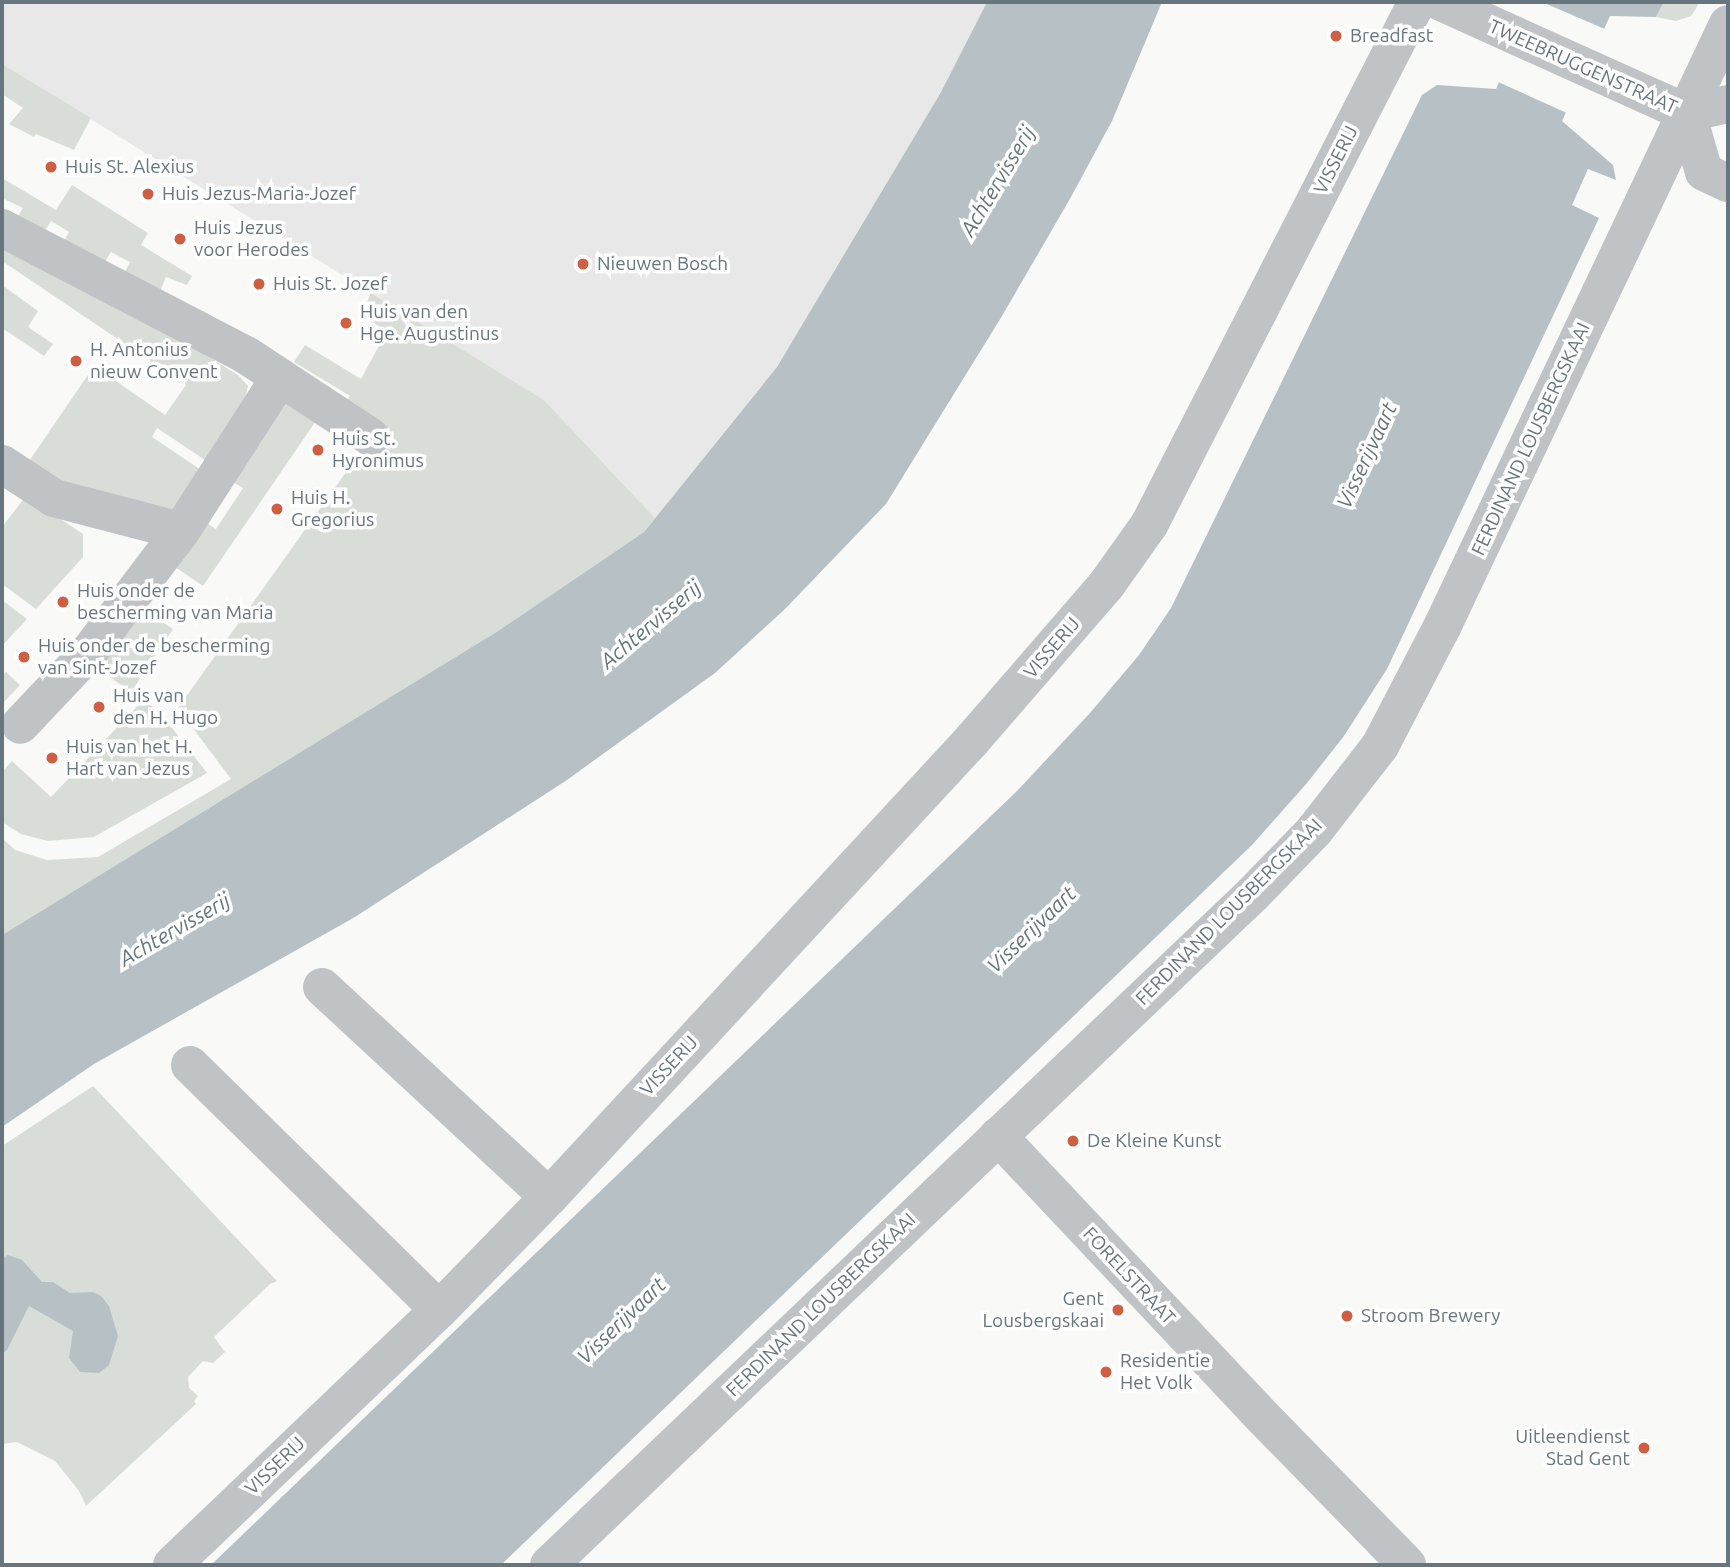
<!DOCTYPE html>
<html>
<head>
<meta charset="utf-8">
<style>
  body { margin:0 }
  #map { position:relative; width:1730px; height:1567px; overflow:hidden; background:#f9f9f7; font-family:Ubuntu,sans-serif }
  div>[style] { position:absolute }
  .built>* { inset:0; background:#e7e8e7 }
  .green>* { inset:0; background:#d9ddd7 }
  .water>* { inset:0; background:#b7c1c5 }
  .pier>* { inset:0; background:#f9f9f7 }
  .minor>* { height:38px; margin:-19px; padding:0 19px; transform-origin:19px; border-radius:19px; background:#bfc3c6 }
  .tertiary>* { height:38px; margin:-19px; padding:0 19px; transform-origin:19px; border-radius:19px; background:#bfc3c6 }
  .dots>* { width:19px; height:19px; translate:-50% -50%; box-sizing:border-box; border:4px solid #fff; border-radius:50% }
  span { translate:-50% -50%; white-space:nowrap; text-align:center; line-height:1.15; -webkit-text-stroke:7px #fff; paint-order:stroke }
  .poi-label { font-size:19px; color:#67757e }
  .left { translate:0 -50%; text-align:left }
  .right { translate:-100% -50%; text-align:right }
  .street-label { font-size:19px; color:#67757e }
  .water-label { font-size:21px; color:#637378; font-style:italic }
  .frame { position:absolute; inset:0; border:4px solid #67757e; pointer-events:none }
</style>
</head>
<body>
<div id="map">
  <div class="built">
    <div style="clip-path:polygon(2px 2px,987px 2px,941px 92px,777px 367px,655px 518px,544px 400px,2px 64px)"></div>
  </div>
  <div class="green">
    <div style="clip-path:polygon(1664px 2px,1700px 2px,1691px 16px,1676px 21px,1656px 17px)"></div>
    <div style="clip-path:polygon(2px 64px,91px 118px,74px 150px,36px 134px,34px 137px,9px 124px,23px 108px,2px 94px)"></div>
    <div style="clip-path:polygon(2px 178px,56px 210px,72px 185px,148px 233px,141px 245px,192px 276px,187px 285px,166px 277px,160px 291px,122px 278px,130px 262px,111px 252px,102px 266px,62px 245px,69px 232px,51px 221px,43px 234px,16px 220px,23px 208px,2px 198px)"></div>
    <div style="clip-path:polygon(2px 241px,172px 334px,238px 375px,248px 386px,246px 395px,208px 462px,157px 428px,152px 437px,201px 470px,175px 511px,23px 470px,94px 366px,165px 415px,186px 385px,5px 263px,2px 267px)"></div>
    <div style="clip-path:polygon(2px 285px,38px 311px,28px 327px,53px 344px,44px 356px,2px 328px)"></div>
    <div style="clip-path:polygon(371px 293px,544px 400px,655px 518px,644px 532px,498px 631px,2px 935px,2px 838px,15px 850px,47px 860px,98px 857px,231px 779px,178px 708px,371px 437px,343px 407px,350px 396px,294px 362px,305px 345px,361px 379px,387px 331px,361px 315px)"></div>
    <div style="clip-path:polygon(291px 393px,322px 412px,203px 586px,175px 567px,205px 522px,216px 529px,243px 488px,233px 482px)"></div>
    <div style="clip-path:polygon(26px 496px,83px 534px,83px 557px,36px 609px,2px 584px,2px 527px)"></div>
    <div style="clip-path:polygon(2px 600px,27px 619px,2px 646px)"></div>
    <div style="clip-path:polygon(144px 610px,173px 629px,131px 692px,97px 668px)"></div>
    <div style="clip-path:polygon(6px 672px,20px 685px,2px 704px,2px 676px)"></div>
    <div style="clip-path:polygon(143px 700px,159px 711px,207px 773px,94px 837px,48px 841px,21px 834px,2px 822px,2px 772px,12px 761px,51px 797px)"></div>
    <div style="clip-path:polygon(93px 1086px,277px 1281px,270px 1284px,214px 1337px,225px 1352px,213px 1363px,203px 1361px,188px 1377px,189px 1388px,198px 1396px,194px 1401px,196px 1404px,86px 1506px,79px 1491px,55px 1461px,17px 1442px,2px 1444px,2px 1146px)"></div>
  </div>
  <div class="water">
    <div style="clip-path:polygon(987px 2px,1162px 2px,1112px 121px,1071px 197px,1002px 316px,886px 504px,785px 609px,715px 673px,567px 780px,355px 917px,94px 1064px,2px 1127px,2px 935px,498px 631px,644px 532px,777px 367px,941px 92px)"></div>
    <div style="clip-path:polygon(1533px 2px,1664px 2px,1656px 17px,1610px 16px,1562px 121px,1613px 165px,1616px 180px,1588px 169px,1572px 205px,1599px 218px,1387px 669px,1344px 736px,1307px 783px,1252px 845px,501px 1565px,211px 1565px,1017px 791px,1090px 713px,1139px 655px,1171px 608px,1422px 95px,1437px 85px,1496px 89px)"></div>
    <div style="clip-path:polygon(8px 1255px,22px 1260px,42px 1282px,53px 1282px,70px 1293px,93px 1292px,101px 1296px,109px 1306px,118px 1336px,109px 1365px,99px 1373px,80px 1372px,69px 1358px,73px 1331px,29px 1306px,7px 1350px,2px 1354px,2px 1259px)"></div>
  </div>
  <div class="pier">
    <div style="clip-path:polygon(1529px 2px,1542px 2px,1607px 30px,1569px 114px,1496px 81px)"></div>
  </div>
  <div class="minor">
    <div style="left:2px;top:228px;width:275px;rotate:27.5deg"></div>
    <div style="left:246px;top:355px;width:149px;rotate:33.3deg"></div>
    <div style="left:2px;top:464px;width:62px;rotate:33.2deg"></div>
    <div style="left:54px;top:498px;width:131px;rotate:14.6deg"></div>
    <div style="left:181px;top:531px;width:152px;rotate:127.2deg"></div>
    <div style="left:89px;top:652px;width:100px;rotate:133.4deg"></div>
    <div style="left:181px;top:531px;width:181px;rotate:-57.2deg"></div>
    <div style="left:322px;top:987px;width:309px;rotate:42.8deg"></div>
    <div style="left:190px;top:1065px;width:349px;rotate:44.5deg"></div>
    <div style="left:998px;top:1136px;width:375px;rotate:46.7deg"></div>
    <div style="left:1255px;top:1409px;width:218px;rotate:45.7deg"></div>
    <div style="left:172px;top:1565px;width:369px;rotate:-43.7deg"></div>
    <div style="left:439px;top:1310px;width:158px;rotate:-45.8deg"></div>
    <div style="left:549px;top:1197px;width:623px;rotate:-47.21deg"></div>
    <div style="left:972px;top:740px;width:206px;rotate:-49.1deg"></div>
    <div style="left:1107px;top:584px;width:72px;rotate:-54.6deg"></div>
    <div style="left:1149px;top:525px;width:588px;rotate:-62.87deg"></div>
    <div style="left:549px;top:1565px;width:973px;rotate:-43.63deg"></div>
    <div style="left:1253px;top:894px;width:88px;rotate:-45.9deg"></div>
    <div style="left:1314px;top:831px;width:108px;rotate:-52.2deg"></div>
    <div style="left:1380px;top:746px;width:136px;rotate:-62.5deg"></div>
    <div style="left:1443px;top:625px;width:665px;rotate:-64.63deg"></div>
  </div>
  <div class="tertiary">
    <div style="left:1441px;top:2px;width:270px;rotate:24.3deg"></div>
    <div style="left:1687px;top:113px;width:61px;rotate:73.9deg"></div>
    <div style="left:1704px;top:172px;width:26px;rotate:25deg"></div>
    <div style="left:1687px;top:113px;width:42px;rotate:-12.4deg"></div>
  </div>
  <div class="dots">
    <div style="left:1336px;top:36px;background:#ce5f43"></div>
    <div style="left:51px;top:167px;background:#ce5f43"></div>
    <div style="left:148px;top:194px;background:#ce5f43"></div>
    <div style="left:180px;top:239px;background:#ce5f43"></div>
    <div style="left:583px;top:264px;background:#ce5f43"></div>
    <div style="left:259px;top:284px;background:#ce5f43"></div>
    <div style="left:346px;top:323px;background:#ce5f43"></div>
    <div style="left:76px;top:361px;background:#ce5f43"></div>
    <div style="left:318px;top:450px;background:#ce5f43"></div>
    <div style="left:277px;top:509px;background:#ce5f43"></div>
    <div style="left:63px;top:602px;background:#ce5f43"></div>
    <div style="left:24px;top:657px;background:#ce5f43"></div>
    <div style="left:99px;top:707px;background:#ce5f43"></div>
    <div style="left:52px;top:758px;background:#ce5f43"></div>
    <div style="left:1073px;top:1141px;background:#ce5f43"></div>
    <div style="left:1118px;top:1310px;background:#ce5f43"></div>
    <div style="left:1347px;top:1316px;background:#ce5f43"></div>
    <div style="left:1106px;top:1372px;background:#ce5f43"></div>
    <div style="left:1644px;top:1448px;background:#ce5f43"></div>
  </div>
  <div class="poi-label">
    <span class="left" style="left:1350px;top:36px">Breadfast</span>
    <span class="left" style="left:65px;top:167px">Huis St. Alexius</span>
    <span class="left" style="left:162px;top:194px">Huis Jezus-Maria-Jozef</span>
    <span class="left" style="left:194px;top:239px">Huis Jezus<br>voor Herodes</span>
    <span class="left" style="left:597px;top:264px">Nieuwen Bosch</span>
    <span class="left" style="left:273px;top:284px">Huis St. Jozef</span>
    <span class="left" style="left:360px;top:323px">Huis van den<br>Hge. Augustinus</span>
    <span class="left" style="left:90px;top:361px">H. Antonius<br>nieuw Convent</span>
    <span class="left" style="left:332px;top:450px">Huis St.<br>Hyronimus</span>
    <span class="left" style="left:291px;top:509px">Huis H.<br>Gregorius</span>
    <span class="left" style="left:77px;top:602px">Huis onder de<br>bescherming van Maria</span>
    <span class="left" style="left:38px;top:657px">Huis onder de bescherming<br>van Sint-Jozef</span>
    <span class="left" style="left:113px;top:707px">Huis van<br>den H. Hugo</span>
    <span class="left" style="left:66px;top:758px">Huis van het H.<br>Hart van Jezus</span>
    <span class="left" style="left:1087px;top:1141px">De Kleine Kunst</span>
    <span class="right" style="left:1104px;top:1310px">Gent<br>Lousbergskaai</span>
    <span class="left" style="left:1361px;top:1316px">Stroom Brewery</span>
    <span class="left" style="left:1120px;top:1372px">Residentie<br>Het Volk</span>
    <span class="right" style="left:1630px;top:1448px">Uitleendienst<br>Stad Gent</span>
  </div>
  <div class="street-label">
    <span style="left:1583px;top:67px;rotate:24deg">TWEEBRUGGENSTRAAT</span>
    <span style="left:1336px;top:160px;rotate:-63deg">VISSERIJ</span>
    <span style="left:1531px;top:439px;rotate:-65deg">FERDINAND LOUSBERGSKAAI</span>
    <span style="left:1052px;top:648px;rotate:-49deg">VISSERIJ</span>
    <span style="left:1229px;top:912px;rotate:-45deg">FERDINAND LOUSBERGSKAAI</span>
    <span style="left:669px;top:1066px;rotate:-47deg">VISSERIJ</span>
    <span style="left:1129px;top:1276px;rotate:47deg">FORELSTRAAT</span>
    <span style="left:821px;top:1305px;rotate:-44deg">FERDINAND LOUSBERGSKAAI</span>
    <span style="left:275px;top:1466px;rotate:-44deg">VISSERIJ</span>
  </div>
  <div class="water-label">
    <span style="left:997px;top:181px;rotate:-59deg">Achtervisserij</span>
    <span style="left:1366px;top:455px;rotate:-65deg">Visserijvaart</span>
    <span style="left:650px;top:624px;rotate:-40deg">Achtervisserij</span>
    <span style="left:174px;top:929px;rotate:-30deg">Achtervisserij</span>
    <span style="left:1031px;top:929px;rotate:-44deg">Visserijvaart</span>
    <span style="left:621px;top:1320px;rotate:-44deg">Visserijvaart</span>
  </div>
  <div class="frame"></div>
</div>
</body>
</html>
